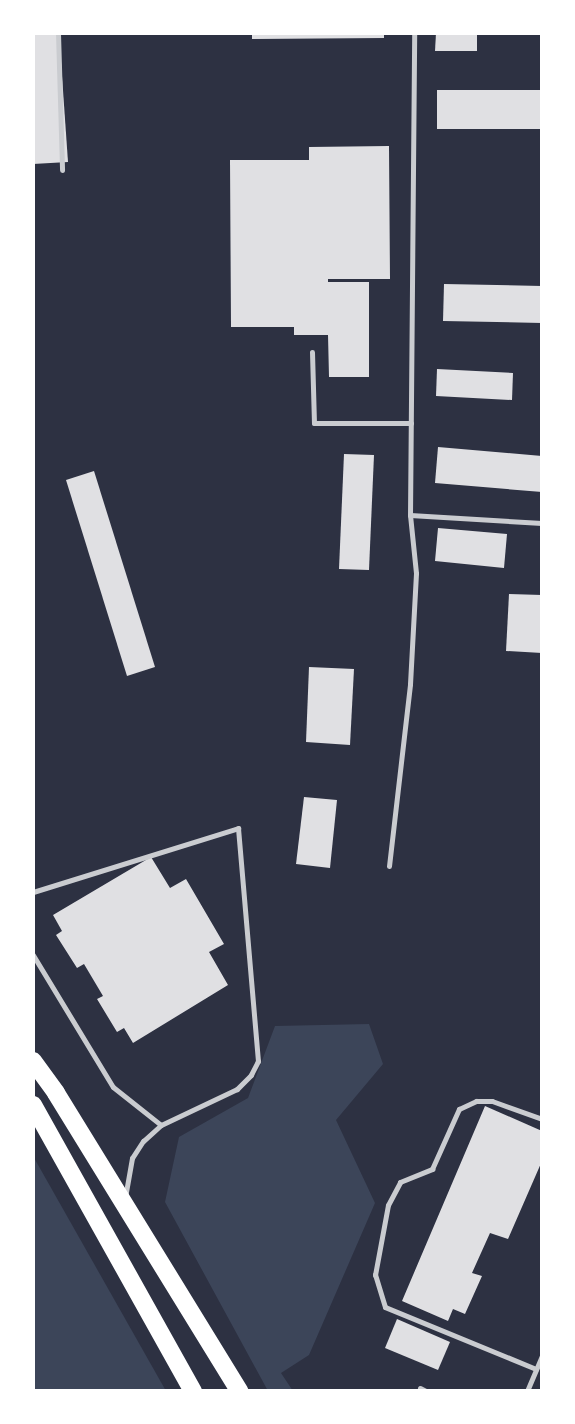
<!DOCTYPE html>
<html>
<head>
<meta charset="utf-8">
<style>
  body { margin:0 }
  #map { position:relative; width:575px; height:1424px; overflow:hidden; background:#2d3142; font-family:"Crimson Pro",serif }
  div>[style] { position:absolute }
  .green>* { inset:0; background:#3c4559 }
  .building>* { inset:0; background:#e0e0e3 }
  .service>* { height:5px; margin:-2.5px; padding:0 2.5px; transform-origin:2.5px; border-radius:2.5px; background:#caccd0 }
  .primary>* { height:18px; margin:-9px; padding:0 9px; transform-origin:9px; border-radius:9px; background:#fff }
  span { translate:-50% -50%; white-space:nowrap; text-align:center; line-height:1.15; -webkit-text-stroke:7px #fff; paint-order:stroke }
  .frame { position:absolute; inset:0; border:35px solid #fff; pointer-events:none }
</style>
</head>
<body>
<div id="map">
  <div class="green">
    <div style="clip-path:polygon(369px 1024px,383px 1064px,336px 1120px,375px 1203px,309px 1355px,281px 1373px,293px 1391px,268px 1391px,165px 1202px,179px 1137px,248px 1098px,275px 1026px)"></div>
    <div style="clip-path:polygon(33px 1156px,166px 1391px,33px 1391px)"></div>
  </div>
  <div class="building">
    <div style="clip-path:polygon(33px 33px,59px 33px,68px 162px,33px 164px)"></div>
    <div style="clip-path:polygon(252px 33px,384px 33px,384px 38px,252px 39px)"></div>
    <div style="clip-path:polygon(436px 33px,477px 33px,477px 51px,435px 51px)"></div>
    <div style="clip-path:polygon(437px 90px,542px 90px,542px 129px,437px 129px)"></div>
    <div style="clip-path:polygon(389px 146px,390px 279px,328px 279px,328px 282px,369px 282px,369px 377px,329px 377px,328px 335px,294px 335px,294px 327px,231px 327px,230px 160px,309px 160px,309px 147px)"></div>
    <div style="clip-path:polygon(444px 284px,542px 286px,542px 323px,443px 321px)"></div>
    <div style="clip-path:polygon(437px 369px,513px 373px,512px 400px,436px 396px)"></div>
    <div style="clip-path:polygon(438px 447px,542px 456px,542px 492px,435px 483px)"></div>
    <div style="clip-path:polygon(344px 454px,374px 455px,369px 570px,339px 569px)"></div>
    <div style="clip-path:polygon(94px 471px,155px 667px,127px 676px,66px 480px)"></div>
    <div style="clip-path:polygon(438px 528px,507px 534px,504px 568px,435px 561px)"></div>
    <div style="clip-path:polygon(509px 594px,542px 595px,542px 653px,506px 651px)"></div>
    <div style="clip-path:polygon(309px 667px,354px 669px,350px 745px,306px 742px)"></div>
    <div style="clip-path:polygon(304px 797px,337px 800px,330px 868px,296px 864px)"></div>
    <div style="clip-path:polygon(151px 857px,170px 888px,186px 879px,224px 944px,209px 952px,228px 985px,133px 1043px,124px 1028px,117px 1032px,97px 999px,103px 996px,84px 964px,77px 968px,56px 935px,62px 931px,53px 915px)"></div>
    <div style="clip-path:polygon(485px 1106px,542px 1131px,542px 1161px,508px 1239px,490px 1233px,472px 1273px,482px 1276px,465px 1314px,453px 1309px,448px 1321px,402px 1301px)"></div>
    <div style="clip-path:polygon(397px 1319px,450px 1342px,438px 1370px,385px 1348px)"></div>
  </div>
  <div class="service">
    <div style="left:58px;top:33px;width:137px;rotate:88.3deg"></div>
    <div style="left:312px;top:352px;width:71px;rotate:88.4deg"></div>
    <div style="left:314px;top:423px;width:97px"></div>
    <div style="left:410px;top:515px;width:132px;rotate:3.5deg"></div>
    <div style="left:389px;top:866px;width:183px;rotate:-83.4deg"></div>
    <div style="left:410px;top:684px;width:111px;rotate:-86.9deg"></div>
    <div style="left:416px;top:573px;width:58px;rotate:-95.9deg"></div>
    <div style="left:410px;top:515px;width:482px;rotate:-89.5deg"></div>
    <div style="left:33px;top:892px;width:215px;rotate:-17.3deg"></div>
    <div style="left:238px;top:828px;width:234px;rotate:85.1deg"></div>
    <div style="left:258px;top:1061px;width:16px;rotate:117deg"></div>
    <div style="left:251px;top:1075px;width:20px;rotate:135deg"></div>
    <div style="left:237px;top:1089px;width:84px;rotate:154.7deg"></div>
    <div style="left:161px;top:1125px;width:24px;rotate:138deg"></div>
    <div style="left:143px;top:1141px;width:20px;rotate:123deg"></div>
    <div style="left:132px;top:1158px;width:39px;rotate:100deg"></div>
    <div style="left:33px;top:955px;width:154px;rotate:58.8deg"></div>
    <div style="left:113px;top:1087px;width:61px;rotate:38.4deg"></div>
    <div style="left:536px;top:1369px;width:163px;rotate:-157.7deg"></div>
    <div style="left:385px;top:1307px;width:34px;rotate:-107deg"></div>
    <div style="left:375px;top:1275px;width:71px;rotate:-79.5deg"></div>
    <div style="left:388px;top:1205px;width:26px;rotate:-62deg"></div>
    <div style="left:400px;top:1182px;width:35px;rotate:-22deg"></div>
    <div style="left:432px;top:1169px;width:66px;rotate:-65.8deg"></div>
    <div style="left:459px;top:1109px;width:19px;rotate:-25deg"></div>
    <div style="left:476px;top:1101px;width:16px"></div>
    <div style="left:492px;top:1101px;width:53px;rotate:19.8deg"></div>
    <div style="left:420px;top:1388px;width:7px;rotate:27deg"></div>
    <div style="left:527px;top:1391px;width:38px;rotate:-67deg"></div>
  </div>
  <div class="primary">
    <div style="left:33px;top:1061px;width:39px;rotate:54deg"></div>
    <div style="left:56px;top:1093px;width:350px;rotate:58.4deg"></div>
    <div style="left:33px;top:1105px;width:328px;rotate:60.8deg"></div>
  </div>
  <div class="frame"></div>
</div>
</body>
</html>
